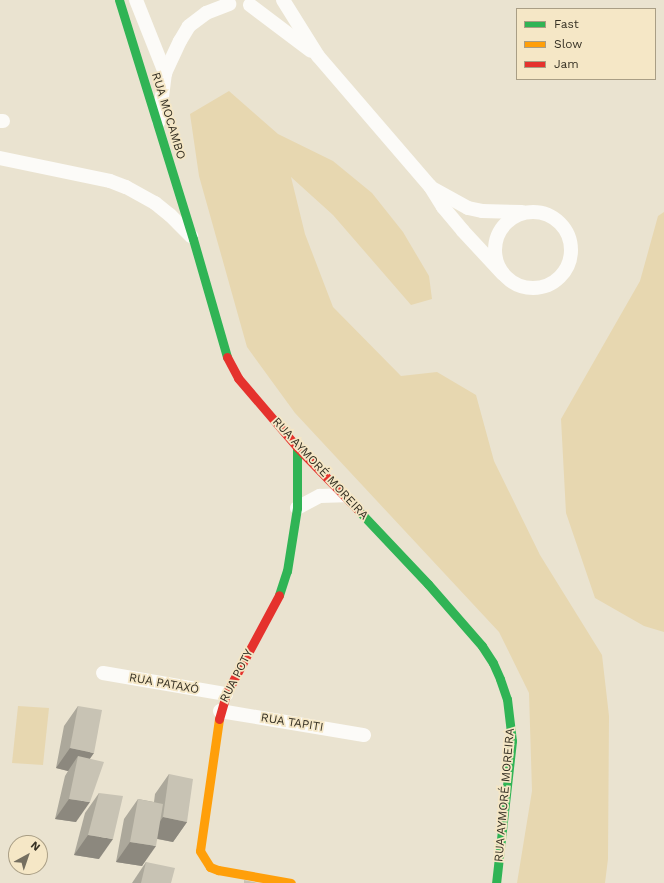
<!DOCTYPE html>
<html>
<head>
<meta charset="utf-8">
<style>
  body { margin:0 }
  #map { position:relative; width:664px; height:883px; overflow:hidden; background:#eae3d0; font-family:"Work Sans",sans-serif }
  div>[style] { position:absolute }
  .green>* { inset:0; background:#e7d7b0 }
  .street>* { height:14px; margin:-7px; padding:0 7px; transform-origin:7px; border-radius:7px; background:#fcfbf8 }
  .street>.ring { margin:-7px; padding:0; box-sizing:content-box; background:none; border:14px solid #fcfbf8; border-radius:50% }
  .fast>* { height:9px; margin:-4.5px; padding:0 4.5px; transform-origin:4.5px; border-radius:4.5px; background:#30b455 }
  .slow>* { height:9px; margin:-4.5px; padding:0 4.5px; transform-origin:4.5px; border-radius:4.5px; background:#ff9f0a }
  .jam>* { height:9px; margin:-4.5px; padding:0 4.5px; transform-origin:4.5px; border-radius:4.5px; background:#e5322d }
  .wall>* { inset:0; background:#aca89b }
  .shaded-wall>* { inset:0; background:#8c887e }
  .building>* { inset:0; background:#c8c3b4 }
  span { translate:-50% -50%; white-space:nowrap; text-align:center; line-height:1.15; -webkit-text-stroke:3.5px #f5e7c6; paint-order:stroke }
  .street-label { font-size:12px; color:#363124 }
  .legend { position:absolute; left:516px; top:8px; width:140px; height:72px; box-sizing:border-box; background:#f5e7c6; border:1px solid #a99e85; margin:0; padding:5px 7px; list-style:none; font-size:12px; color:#363124 }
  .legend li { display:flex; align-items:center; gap:8px; height:20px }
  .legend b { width:20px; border:1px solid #a99e85 }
  .north { position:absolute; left:8px; top:835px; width:40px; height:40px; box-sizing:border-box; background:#f5e7c6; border:1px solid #a99e85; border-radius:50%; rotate:40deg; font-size:11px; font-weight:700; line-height:16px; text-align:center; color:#363124 }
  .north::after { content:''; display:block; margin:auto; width:14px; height:18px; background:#756f60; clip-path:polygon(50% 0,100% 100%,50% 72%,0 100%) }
</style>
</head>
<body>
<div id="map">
  <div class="green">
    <div style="clip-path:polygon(229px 91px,278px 134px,333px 161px,372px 193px,403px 232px,429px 276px,432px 299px,411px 305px,333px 215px,291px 177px,305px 234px,333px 307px,401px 376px,437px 372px,476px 395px,494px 461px,540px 555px,602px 655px,609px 716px,608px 859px,605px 883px,517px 883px,532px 791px,529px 693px,499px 632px,295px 413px,247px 347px,199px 176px,190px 114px)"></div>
    <div style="clip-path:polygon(664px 212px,664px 632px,644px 626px,595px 598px,566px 513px,561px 419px,640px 281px,658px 216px)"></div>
    <div style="clip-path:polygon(18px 706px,49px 708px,43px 765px,12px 763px)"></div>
  </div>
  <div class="street">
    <div style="left:136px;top:0;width:79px;rotate:68.3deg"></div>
    <div style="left:283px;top:0;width:66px;rotate:58deg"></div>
    <div style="left:318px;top:56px;width:172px;rotate:49.3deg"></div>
    <div style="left:430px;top:186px;width:25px;rotate:58deg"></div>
    <div style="left:443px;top:207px;width:31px;rotate:50deg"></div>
    <div style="left:463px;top:231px;width:59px;rotate:47.1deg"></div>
    <div style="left:250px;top:5px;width:76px;rotate:37deg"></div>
    <div style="left:0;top:121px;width:3px"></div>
    <div style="left:159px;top:121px;width:48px;rotate:-82.9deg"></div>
    <div style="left:165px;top:73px;width:35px;rotate:-65deg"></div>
    <div style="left:180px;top:41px;width:17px;rotate:-59deg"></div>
    <div style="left:189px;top:26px;width:21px;rotate:-37deg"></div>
    <div style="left:206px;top:13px;width:25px;rotate:-21deg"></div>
    <div style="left:0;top:158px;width:112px;rotate:11.8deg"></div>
    <div style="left:110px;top:181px;width:17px;rotate:21deg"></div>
    <div style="left:126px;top:187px;width:33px;rotate:29deg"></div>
    <div style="left:155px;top:203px;width:19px;rotate:39deg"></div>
    <div style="left:170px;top:215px;width:30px;rotate:45deg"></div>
    <div style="left:432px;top:188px;width:41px;rotate:29.1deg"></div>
    <div style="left:468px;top:208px;width:14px;rotate:12deg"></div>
    <div style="left:482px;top:211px;width:40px;rotate:1.4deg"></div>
    <div class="ring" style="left:495px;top:212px;width:62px;height:62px"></div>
    <div style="left:297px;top:508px;width:26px;rotate:-28deg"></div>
    <div style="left:320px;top:496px;width:24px;rotate:-2deg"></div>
    <div style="left:103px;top:673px;width:125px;rotate:9.7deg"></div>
    <div style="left:220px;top:711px;width:146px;rotate:9.5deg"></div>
  </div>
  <div class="fast">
    <div style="left:119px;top:0;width:250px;rotate:72.8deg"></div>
    <div style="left:193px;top:239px;width:123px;rotate:73.9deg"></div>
    <div style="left:358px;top:510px;width:102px;rotate:46.6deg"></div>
    <div style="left:428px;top:584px;width:82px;rotate:48.9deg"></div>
    <div style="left:482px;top:646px;width:20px;rotate:57deg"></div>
    <div style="left:493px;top:663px;width:17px;rotate:66deg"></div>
    <div style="left:500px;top:679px;width:21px;rotate:71deg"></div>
    <div style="left:507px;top:699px;width:42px;rotate:83.2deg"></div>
    <div style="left:512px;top:741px;width:143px;rotate:96.4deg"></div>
    <div style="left:279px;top:595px;width:25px;rotate:-72deg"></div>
    <div style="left:287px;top:571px;width:64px;rotate:-81deg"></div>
    <div style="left:297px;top:508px;width:61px;rotate:-90deg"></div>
  </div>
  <div class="slow">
    <div style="left:219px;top:719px;width:133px;rotate:98.2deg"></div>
    <div style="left:200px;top:851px;width:19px;rotate:58deg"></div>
    <div style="left:210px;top:867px;width:9px;rotate:21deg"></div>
    <div style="left:218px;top:870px;width:74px;rotate:10.1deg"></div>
  </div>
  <div class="jam">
    <div style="left:227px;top:357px;width:24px;rotate:62deg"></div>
    <div style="left:238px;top:378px;width:91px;rotate:49.5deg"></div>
    <div style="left:297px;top:447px;width:88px;rotate:45.9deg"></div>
    <div style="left:219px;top:719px;width:26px;rotate:-74deg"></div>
    <div style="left:226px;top:694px;width:112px;rotate:-61.8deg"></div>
  </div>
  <div class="wall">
    <div style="clip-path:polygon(78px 706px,90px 759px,76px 822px,55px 819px,65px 776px,68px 771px,56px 768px,64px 726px)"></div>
    <div style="clip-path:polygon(169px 774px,187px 822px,173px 842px,157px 839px,142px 866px,116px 862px,124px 819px,138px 799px,154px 802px,155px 794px)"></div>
    <div style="clip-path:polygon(99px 793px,99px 859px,74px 855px,85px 813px)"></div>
    <div style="clip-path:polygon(146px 862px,171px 883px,132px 883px)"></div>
  </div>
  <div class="shaded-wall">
    <div style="clip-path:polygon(70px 748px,94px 753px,80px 773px,78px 756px,68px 771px,56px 768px)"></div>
    <div style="clip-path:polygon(69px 799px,90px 802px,76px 822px,55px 819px)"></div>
    <div style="clip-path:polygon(163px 817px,187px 822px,173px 842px,149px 837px)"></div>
    <div style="clip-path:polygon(88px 835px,113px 839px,99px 859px,74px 855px)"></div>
    <div style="clip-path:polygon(130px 842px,156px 846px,142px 866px,116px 862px)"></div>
  </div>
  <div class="building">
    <div style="clip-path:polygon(78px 706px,102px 710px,94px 753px,70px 748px)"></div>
    <div style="clip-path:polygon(78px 756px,104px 762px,90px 802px,69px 799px)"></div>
    <div style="clip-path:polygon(169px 774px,193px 779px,187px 822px,163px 817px)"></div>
    <div style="clip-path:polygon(99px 793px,123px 796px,113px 839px,88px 835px)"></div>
    <div style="clip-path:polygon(138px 799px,163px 804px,156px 846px,130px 842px)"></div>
    <div style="clip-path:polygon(146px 862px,175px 868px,171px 883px,141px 883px)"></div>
    <div style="clip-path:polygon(244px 880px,258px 883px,244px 883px)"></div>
  </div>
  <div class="street-label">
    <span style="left:168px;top:116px;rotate:73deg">RUA MOCAMBO</span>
    <span style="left:320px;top:469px;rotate:47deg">RUA AYMORÉ MOREIRA</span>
    <span style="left:237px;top:676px;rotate:-63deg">RUA POTY</span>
    <span style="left:164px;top:684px;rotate:10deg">RUA PATAXÓ</span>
    <span style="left:292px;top:723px;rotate:9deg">RUA TAPITI</span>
    <span style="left:505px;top:795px;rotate:-85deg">RUA AYMORÉ MOREIRA</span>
  </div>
  <ul class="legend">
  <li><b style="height:5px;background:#30b455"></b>Fast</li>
  <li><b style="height:5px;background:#ff9f0a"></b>Slow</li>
  <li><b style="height:5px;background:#e5322d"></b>Jam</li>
  </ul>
  <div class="north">N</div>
</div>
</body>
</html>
